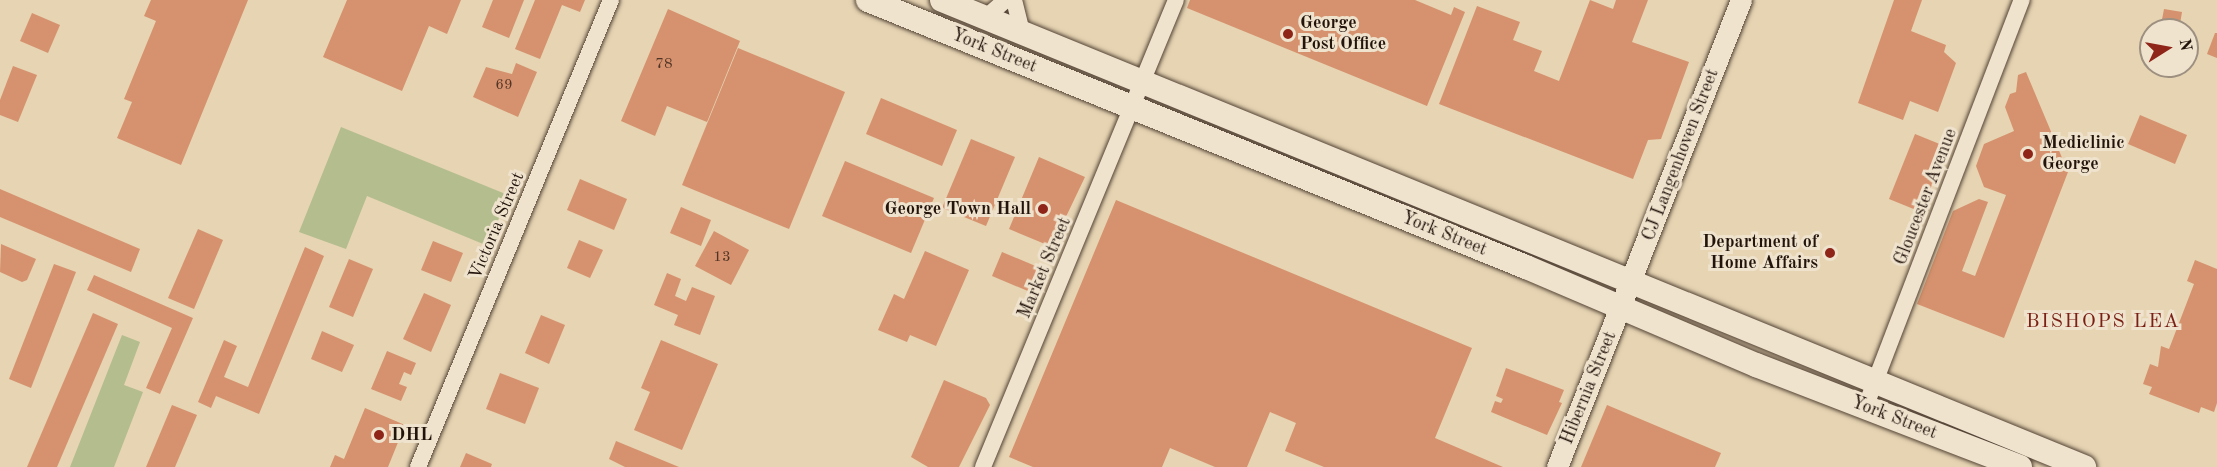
<!DOCTYPE html>
<html>
<head>
<meta charset="utf-8">
<style>
  body { margin:0 }
  #map { position:relative; width:2217px; height:467px; overflow:hidden; background:#e6d4b3; font-family:"Old Standard TT",serif }
  div>[style] { position:absolute }
  .green>* { inset:0; background:#b4bd8d }
  .building>* { inset:0; background:#d6926e }
  .roads { filter:drop-shadow(0 0 2px #534335) drop-shadow(0 0 2px #534335) }
  .minor>* { height:16px; margin:-8px; padding:0 8px; transform-origin:8px; border-radius:8px; background:#efe3ce }
  .tertiary>* { height:21px; margin:-10.5px; padding:0 10.5px; transform-origin:10.5px; border-radius:10.5px; background:#efe3ce }
  .secondary>* { height:24px; margin:-12px; padding:0 12px; transform-origin:12px; border-radius:12px; background:#efe3ce }
  .dots>* { width:16px; height:16px; translate:-50% -50%; box-sizing:border-box; border:3px solid #efe3ce; border-radius:50% }
  span { translate:-50% -50%; white-space:nowrap; text-align:center; line-height:1.15; -webkit-text-stroke:6px #efe3ce; paint-order:stroke }
  .number-label { font-size:15px; color:#4f3324 }
  .number-label span { -webkit-text-stroke-width:0 }
  .poi-label { font-size:18px; color:#22130b; font-weight:700 }
  .left { translate:0 -50%; text-align:left }
  .right { translate:-100% -50%; text-align:right }
  .street-label { font-size:18px; color:#22130b }
  .neighbourhood-label { font-size:20px; color:#7a1f14; letter-spacing:1.5px }
  .north { position:absolute; left:2139px; top:18px; width:60px; height:60px; box-sizing:border-box; background:#efe3ce; border:2px solid #9d9080; border-radius:50%; rotate:79deg; font-size:16px; font-weight:700; line-height:24px; text-align:center; color:#22130b }
  .north::after { content:''; display:block; margin:auto; width:21px; height:27px; background:#8f2418; clip-path:polygon(50% 0,100% 100%,50% 72%,0 100%) }
</style>
</head>
<body>
<div id="map">
  <div class="green">
    <div style="clip-path:polygon(341px 127px,508px 195px,488px 246px,367px 196px,346px 249px,299px 232px)"></div>
    <div style="clip-path:polygon(122px 335px,140px 342px,124px 385px,143px 392px,114px 467px,70px 467px)"></div>
  </div>
  <div class="building">
    <div style="clip-path:polygon(151px 0,248px 0,181px 165px,117px 138px,132px 102px,124px 99px,156px 21px,144px 16px)"></div>
    <div style="clip-path:polygon(347px 0,461px 0,447px 34px,429px 26px,402px 91px,323px 57px)"></div>
    <div style="clip-path:polygon(493px 0,524px 0,509px 38px,482px 27px)"></div>
    <div style="clip-path:polygon(535px 0,585px 0,580px 12px,562px 5px,540px 59px,515px 49px)"></div>
    <div style="clip-path:polygon(1190px 0,1415px 0,1451px 15px,1454px 7px,1465px 12px,1427px 106px,1187px 8px)"></div>
    <div style="clip-path:polygon(1590px 0,1613px 9px,1616px 0,1648px 0,1632px 42px,1689px 62px,1661px 139px,1648px 140px,1633px 179px,1439px 104px,1477px 6px,1520px 22px,1513px 40px,1542px 51px,1534px 71px,1559px 81px)"></div>
    <div style="clip-path:polygon(1894px 0,1922px 0,1911px 31px,1946px 45px,1944px 52px,1956px 63px,1938px 112px,1910px 101px,1903px 120px,1858px 103px)"></div>
    <div style="clip-path:polygon(668px 9px,740px 41px,707px 122px,667px 106px,655px 136px,621px 121px)"></div>
    <div style="clip-path:polygon(2164px 9px,2182px 12px,2179px 30px,2160px 30px)"></div>
    <div style="clip-path:polygon(32px 13px,60px 25px,48px 53px,20px 41px)"></div>
    <div style="clip-path:polygon(2215px 33px,2217px 33px,2217px 58px,2207px 54px)"></div>
    <div style="clip-path:polygon(738px 48px,845px 92px,789px 229px,682px 185px)"></div>
    <div style="clip-path:polygon(516px 63px,537px 72px,518px 117px,473px 97px,486px 67px,512px 74px)"></div>
    <div style="clip-path:polygon(13px 66px,37px 75px,18px 122px,0 115px,0 100px)"></div>
    <div style="clip-path:polygon(2026px 72px,2068px 172px,2004px 338px,1917px 304px,1953px 211px,1979px 199px,1988px 202px,1962px 271px,1975px 276px,2006px 195px,1984px 187px,1976px 166px,1984px 144px,2014px 131px,2005px 107px,2010px 94px,2016px 92px,2018px 75px)"></div>
    <div style="clip-path:polygon(881px 98px,957px 130px,942px 166px,866px 134px)"></div>
    <div style="clip-path:polygon(2140px 115px,2187px 135px,2175px 164px,2128px 144px)"></div>
    <div style="clip-path:polygon(1915px 134px,1947px 147px,1921px 212px,1889px 199px)"></div>
    <div style="clip-path:polygon(971px 139px,1015px 157px,986px 226px,942px 208px)"></div>
    <div style="clip-path:polygon(1039px 157px,1085px 177px,1063px 223px,1067px 224px,1057px 249px,1009px 229px)"></div>
    <div style="clip-path:polygon(845px 161px,934px 198px,911px 253px,822px 216px)"></div>
    <div style="clip-path:polygon(580px 179px,627px 199px,614px 230px,567px 210px)"></div>
    <div style="clip-path:polygon(0 189px,140px 249px,131px 272px,0 217px)"></div>
    <div style="clip-path:polygon(1116px 200px,1472px 348px,1435px 438px,1503px 467px,1324px 467px,1285px 451px,1296px 423px,1270px 412px,1247px 467px,1215px 467px,1170px 448px,1162px 467px,1033px 467px,1009px 457px)"></div>
    <div style="clip-path:polygon(681px 207px,711px 220px,701px 246px,670px 233px)"></div>
    <div style="clip-path:polygon(198px 229px,223px 240px,194px 309px,168px 298px)"></div>
    <div style="clip-path:polygon(714px 231px,749px 250px,731px 285px,695px 266px)"></div>
    <div style="clip-path:polygon(579px 240px,603px 250px,590px 278px,567px 268px)"></div>
    <div style="clip-path:polygon(433px 241px,463px 253px,451px 282px,421px 270px)"></div>
    <div style="clip-path:polygon(1px 244px,36px 259px,27px 280px,22px 282px,0 272px)"></div>
    <div style="clip-path:polygon(305px 247px,324px 256px,259px 414px,216px 396px,211px 408px,198px 402px,224px 340px,237px 346px,224px 377px,248px 387px)"></div>
    <div style="clip-path:polygon(925px 251px,969px 270px,936px 346px,910px 335px,907px 342px,878px 330px,894px 294px,904px 299px)"></div>
    <div style="clip-path:polygon(1002px 252px,1045px 270px,1035px 294px,992px 276px)"></div>
    <div style="clip-path:polygon(349px 259px,373px 269px,353px 317px,329px 307px)"></div>
    <div style="clip-path:polygon(2195px 260px,2217px 269px,2217px 403px,2214px 412px,2201px 407px,2199px 413px,2149px 394px,2152px 387px,2143px 384px,2150px 364px,2158px 367px,2161px 346px,2169px 349px,2194px 284px,2187px 281px)"></div>
    <div style="clip-path:polygon(54px 264px,76px 272px,31px 388px,9px 379px)"></div>
    <div style="clip-path:polygon(667px 273px,681px 279px,675px 296px,686px 301px,692px 287px,715px 296px,700px 335px,674px 325px,678px 315px,654px 305px)"></div>
    <div style="clip-path:polygon(94px 275px,193px 318px,160px 394px,146px 388px,172px 328px,87px 290px)"></div>
    <div style="clip-path:polygon(424px 293px,451px 305px,431px 352px,403px 339px)"></div>
    <div style="clip-path:polygon(93px 313px,118px 324px,57px 467px,27px 467px)"></div>
    <div style="clip-path:polygon(541px 315px,565px 325px,549px 364px,525px 353px)"></div>
    <div style="clip-path:polygon(322px 331px,354px 345px,342px 372px,311px 359px)"></div>
    <div style="clip-path:polygon(661px 340px,718px 364px,682px 450px,634px 430px,650px 392px,641px 388px)"></div>
    <div style="clip-path:polygon(387px 351px,416px 363px,411px 375px,404px 372px,399px 384px,407px 387px,401px 401px,371px 389px)"></div>
    <div style="clip-path:polygon(1506px 368px,1564px 390px,1559px 402px,1562px 403px,1547px 435px,1491px 412px,1495px 401px,1501px 403px,1503px 399px,1496px 396px)"></div>
    <div style="clip-path:polygon(500px 373px,539px 388px,525px 424px,486px 409px)"></div>
    <div style="clip-path:polygon(944px 380px,986px 398px,990px 405px,959px 467px,928px 467px,911px 457px)"></div>
    <div style="clip-path:polygon(172px 405px,197px 415px,175px 467px,146px 467px)"></div>
    <div style="clip-path:polygon(1607px 405px,1721px 453px,1715px 467px,1581px 467px)"></div>
    <div style="clip-path:polygon(365px 408px,405px 425px,388px 467px,330px 467px,335px 455px,344px 459px)"></div>
    <div style="clip-path:polygon(616px 441px,679px 467px,625px 467px,609px 459px)"></div>
    <div style="clip-path:polygon(466px 453px,492px 464px,491px 467px,460px 467px)"></div>
  </div>
  <div class="roads">
    <div class="minor">
      <div style="left:1014px;top:0;width:34px;rotate:76deg"></div>
      <div style="left:985px;top:18px;width:28px;rotate:-41deg"></div>
      <div style="left:1865px;top:408px;width:437px;rotate:-69deg"></div>
      <div style="left:418px;top:467px;width:505px;rotate:-67.55deg"></div>
      <div style="left:983px;top:467px;width:505px;rotate:-67.55deg"></div>
    </div>
    <div class="tertiary">
      <div style="left:1557px;top:467px;width:502px;rotate:-68.5deg"></div>
    </div>
    <div class="secondary">
      <div style="left:868px;top:0;width:710px;rotate:22.09deg"></div>
      <div style="left:1526px;top:267px;width:250px;rotate:23.1deg"></div>
      <div style="left:1756px;top:365px;width:283px;rotate:21.1deg"></div>
      <div style="left:942px;top:0;width:1234px;rotate:22.24deg"></div>
    </div>
  </div>
  <div class="dots">
    <div style="left:1288px;top:34px;background:#8f2418"></div>
    <div style="left:2028px;top:154px;background:#8f2418"></div>
    <div style="left:1043px;top:209px;background:#8f2418"></div>
    <div style="left:1830px;top:253px;background:#8f2418"></div>
    <div style="left:379px;top:435px;background:#8f2418"></div>
  </div>
  <div class="number-label">
    <span style="left:664px;top:65px">78</span>
    <span style="left:504px;top:86px">69</span>
    <span style="left:722px;top:258px">13</span>
  </div>
  <div class="poi-label">
    <span class="left" style="left:1300px;top:34px">George<br>Post Office</span>
    <span class="left" style="left:2042px;top:154px">Mediclinic<br>George</span>
    <span class="right" style="left:1031px;top:209px">George Town Hall</span>
    <span class="right" style="left:1818px;top:253px">Department of<br>Home Affairs</span>
    <span class="left" style="left:391px;top:435px">DHL</span>
  </div>
  <div class="street-label">
    <span style="left:994px;top:51px;rotate:22deg">York Street</span>
    <span style="left:1681px;top:155px;rotate:-69deg">CJ Langenhoven Street</span>
    <span style="left:1926px;top:197px;rotate:-69deg">Gloucester Avenue</span>
    <span style="left:497px;top:226px;rotate:-67deg">Victoria Street</span>
    <span style="left:1444px;top:234px;rotate:22deg">York Street</span>
    <span style="left:1045px;top:268px;rotate:-67deg">Market Street</span>
    <span style="left:1589px;top:388px;rotate:-68deg">Hibernia Street</span>
    <span style="left:1894px;top:418px;rotate:21deg">York Street</span>
  </div>
  <div class="neighbourhood-label">
    <span style="left:2103px;top:322px">BISHOPS LEA</span>
  </div>
  <div class="north">N</div>
</div>
</body>
</html>
